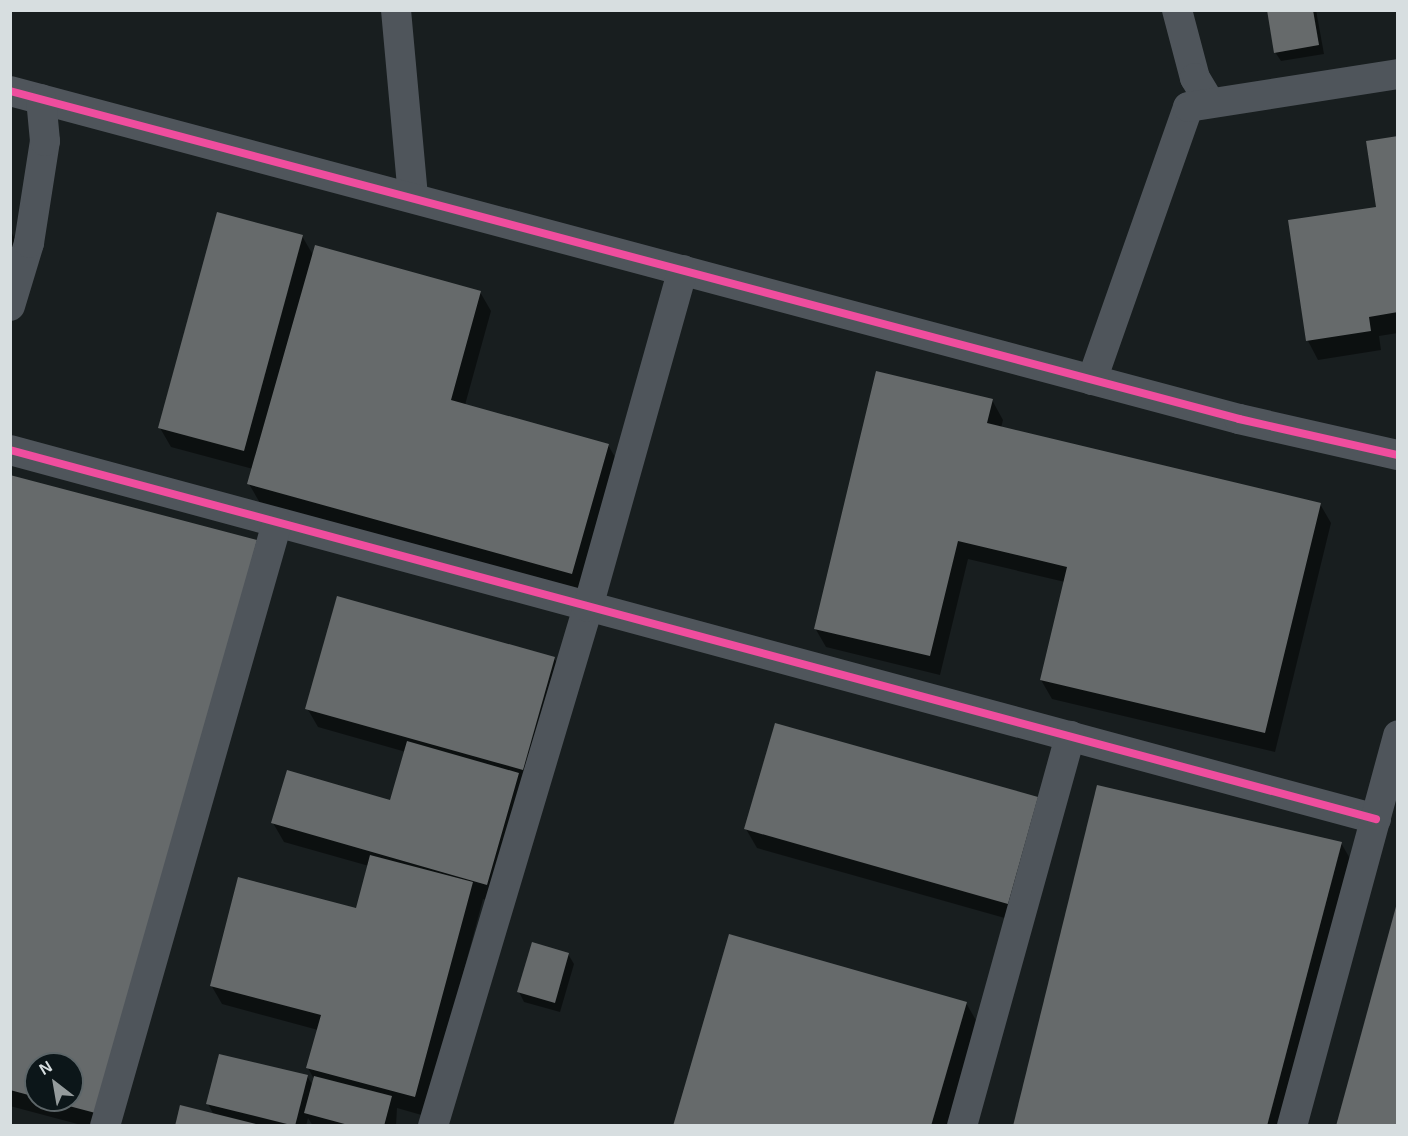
<!DOCTYPE html>
<html>
<head>
<meta charset="utf-8">
<style>
  body { margin:0 }
  #map { position:relative; width:1408px; height:1136px; overflow:hidden; background:#181e1f; font-family:Arial,sans-serif }
  div>[style] { position:absolute }
  .shadow>* { inset:0; background:#0007 }
  .building>* { inset:0; background:#666a6b }
  .minor>* { height:30px; margin:-15px; padding:0 15px; transform-origin:15px; border-radius:15px; background:#4f555b }
  .cycleway>* { height:8px; margin:-4px; padding:0 4px; transform-origin:4px; border-radius:4px; background:#ef4d9e }
  span { translate:-50% -50%; white-space:nowrap; text-align:center; line-height:1.15; -webkit-text-stroke:6px #0c1619; paint-order:stroke }
  .frame { position:absolute; inset:0; border:12px solid #d7dee0; pointer-events:none }
  .north { position:absolute; left:24px; top:1052px; width:60px; height:60px; box-sizing:border-box; background:#0c1619; border:2px solid #5d6669; border-radius:50%; rotate:329deg; font-size:16px; font-weight:700; line-height:24px; text-align:center; color:#d7dee0 }
  .north::after { content:''; display:block; margin:auto; width:21px; height:27px; background:#949b9c; clip-path:polygon(50% 0,100% 100%,50% 72%,0 100%) }
</style>
</head>
<body>
<div id="map">
  <div class="shadow">
    <div style="clip-path:polygon(1268px 10px,1316px 10px,1324px 54px,1281px 61px,1275px 52px)"></div>
    <div style="clip-path:polygon(1398px 138px,1398px 333px,1379px 336px,1381px 350px,1318px 360px,1308px 341px,1378px 208px)"></div>
    <div style="clip-path:polygon(10px 230px,20px 247px,10px 280px)"></div>
    <div style="clip-path:polygon(302px 236px,313px 255px,480px 292px,491px 311px,465px 405px,608px 445px,619px 464px,583px 593px,260px 503px,249px 484px,253px 469px,171px 447px,160px 428px)"></div>
    <div style="clip-path:polygon(992px 400px,1003px 420px,1001px 428px,1320px 504px,1331px 523px,1275px 752px,1052px 699px,1041px 680px,1065px 582px,968px 559px,940px 675px,826px 647px,815px 628px)"></div>
    <div style="clip-path:polygon(evenodd,10px 477px,116px 1126px,85px 1126px,10px 1106px,10px 477px,36px 1064px,72px 1064px,72px 1100px,36px 1100px,36px 1064px)"></div>
    <div style="clip-path:polygon(554px 658px,565px 677px,497px 903px,483px 899px,425px 1116px,397px 1108px,396px 1126px,313px 1126px,308px 1118px,306px 1126px,177px 1126px,214px 1115px,208px 1104px,307px 1076px,313px 1086px,314px 1079px,308px 1068px,318px 1030px,222px 1004px,211px 985px,357px 910px,369px 866px,284px 842px,273px 823px,391px 802px,406px 752px,318px 727px,307px 708px)"></div>
    <div style="clip-path:polygon(1037px 799px,1019px 922px,757px 848px,746px 829px)"></div>
    <div style="clip-path:polygon(1341px 843px,1352px 862px,1283px 1126px,1015px 1126px)"></div>
    <div style="clip-path:polygon(1398px 906px,1398px 1126px,1338px 1126px)"></div>
    <div style="clip-path:polygon(568px 954px,574px 964px,560px 1012px,524px 1002px,519px 992px)"></div>
    <div style="clip-path:polygon(966px 1003px,977px 1022px,947px 1126px,675px 1126px)"></div>
  </div>
  <div class="building">
    <div style="clip-path:polygon(1267px 10px,1313px 10px,1319px 45px,1274px 53px)"></div>
    <div style="clip-path:polygon(1398px 136px,1398px 312px,1369px 317px,1371px 331px,1306px 341px,1288px 220px,1376px 207px,1366px 141px)"></div>
    <div style="clip-path:polygon(217px 212px,303px 235px,244px 451px,158px 428px)"></div>
    <div style="clip-path:polygon(315px 245px,481px 291px,451px 400px,609px 444px,572px 574px,247px 484px)"></div>
    <div style="clip-path:polygon(876px 371px,993px 399px,987px 423px,1321px 503px,1265px 733px,1040px 680px,1067px 567px,958px 541px,930px 656px,814px 629px)"></div>
    <div style="clip-path:polygon(10px 475px,257px 540px,103px 1115px,50px 1101px,72px 1100px,72px 1064px,36px 1064px,36px 1097px,10px 1090px)"></div>
    <div style="clip-path:polygon(337px 596px,555px 657px,523px 770px,305px 709px)"></div>
    <div style="clip-path:polygon(775px 723px,1038px 797px,1008px 904px,744px 829px)"></div>
    <div style="clip-path:polygon(407px 741px,519px 773px,487px 885px,271px 823px,287px 770px,390px 800px)"></div>
    <div style="clip-path:polygon(1097px 785px,1342px 842px,1267px 1126px,1013px 1126px)"></div>
    <div style="clip-path:polygon(370px 855px,473px 882px,415px 1097px,306px 1068px,321px 1015px,210px 986px,238px 877px,356px 908px)"></div>
    <div style="clip-path:polygon(1397px 903px,1398px 1126px,1336px 1126px)"></div>
    <div style="clip-path:polygon(729px 934px,967px 1002px,931px 1126px,673px 1126px)"></div>
    <div style="clip-path:polygon(532px 942px,569px 953px,555px 1003px,517px 992px)"></div>
    <div style="clip-path:polygon(219px 1054px,308px 1075px,295px 1126px,206px 1104px)"></div>
    <div style="clip-path:polygon(314px 1076px,392px 1096px,384px 1126px,352px 1126px,304px 1113px)"></div>
    <div style="clip-path:polygon(180px 1105px,260px 1125px,260px 1126px,175px 1126px)"></div>
  </div>
  <div class="minor">
    <div style="left:396px;top:10px;width:188px;rotate:84.8deg"></div>
    <div style="left:1177px;top:10px;width:70px;rotate:75.2deg"></div>
    <div style="left:1195px;top:78px;width:29px;rotate:59deg"></div>
    <div style="left:10px;top:91px;width:1272px;rotate:14.94deg"></div>
    <div style="left:1239px;top:419px;width:163px;rotate:12.8deg"></div>
    <div style="left:10px;top:306px;width:66px;rotate:-73.2deg"></div>
    <div style="left:29px;top:243px;width:103px;rotate:-81.1deg"></div>
    <div style="left:45px;top:141px;width:42px;rotate:-95.4deg"></div>
    <div style="left:1092px;top:380px;width:289px;rotate:-70.6deg"></div>
    <div style="left:1188px;top:107px;width:213px;rotate:-8.9deg"></div>
    <div style="left:10px;top:450px;width:1415px;rotate:15.12deg"></div>
    <div style="left:105px;top:1126px;width:627px;rotate:-74.08deg"></div>
    <div style="left:433px;top:1126px;width:542px;rotate:-73.37deg"></div>
    <div style="left:588px;top:607px;width:350px;rotate:-74.3deg"></div>
    <div style="left:962px;top:1126px;width:405px;rotate:-74.5deg"></div>
    <div style="left:1292px;top:1126px;width:405px;rotate:-74.8deg"></div>
  </div>
  <div class="cycleway">
    <div style="left:10px;top:91px;width:1272px;rotate:14.94deg"></div>
    <div style="left:1239px;top:419px;width:163px;rotate:12.8deg"></div>
    <div style="left:10px;top:450px;width:1415px;rotate:15.12deg"></div>
  </div>
  <div class="frame"></div>
  <div class="north">N</div>
</div>
</body>
</html>
